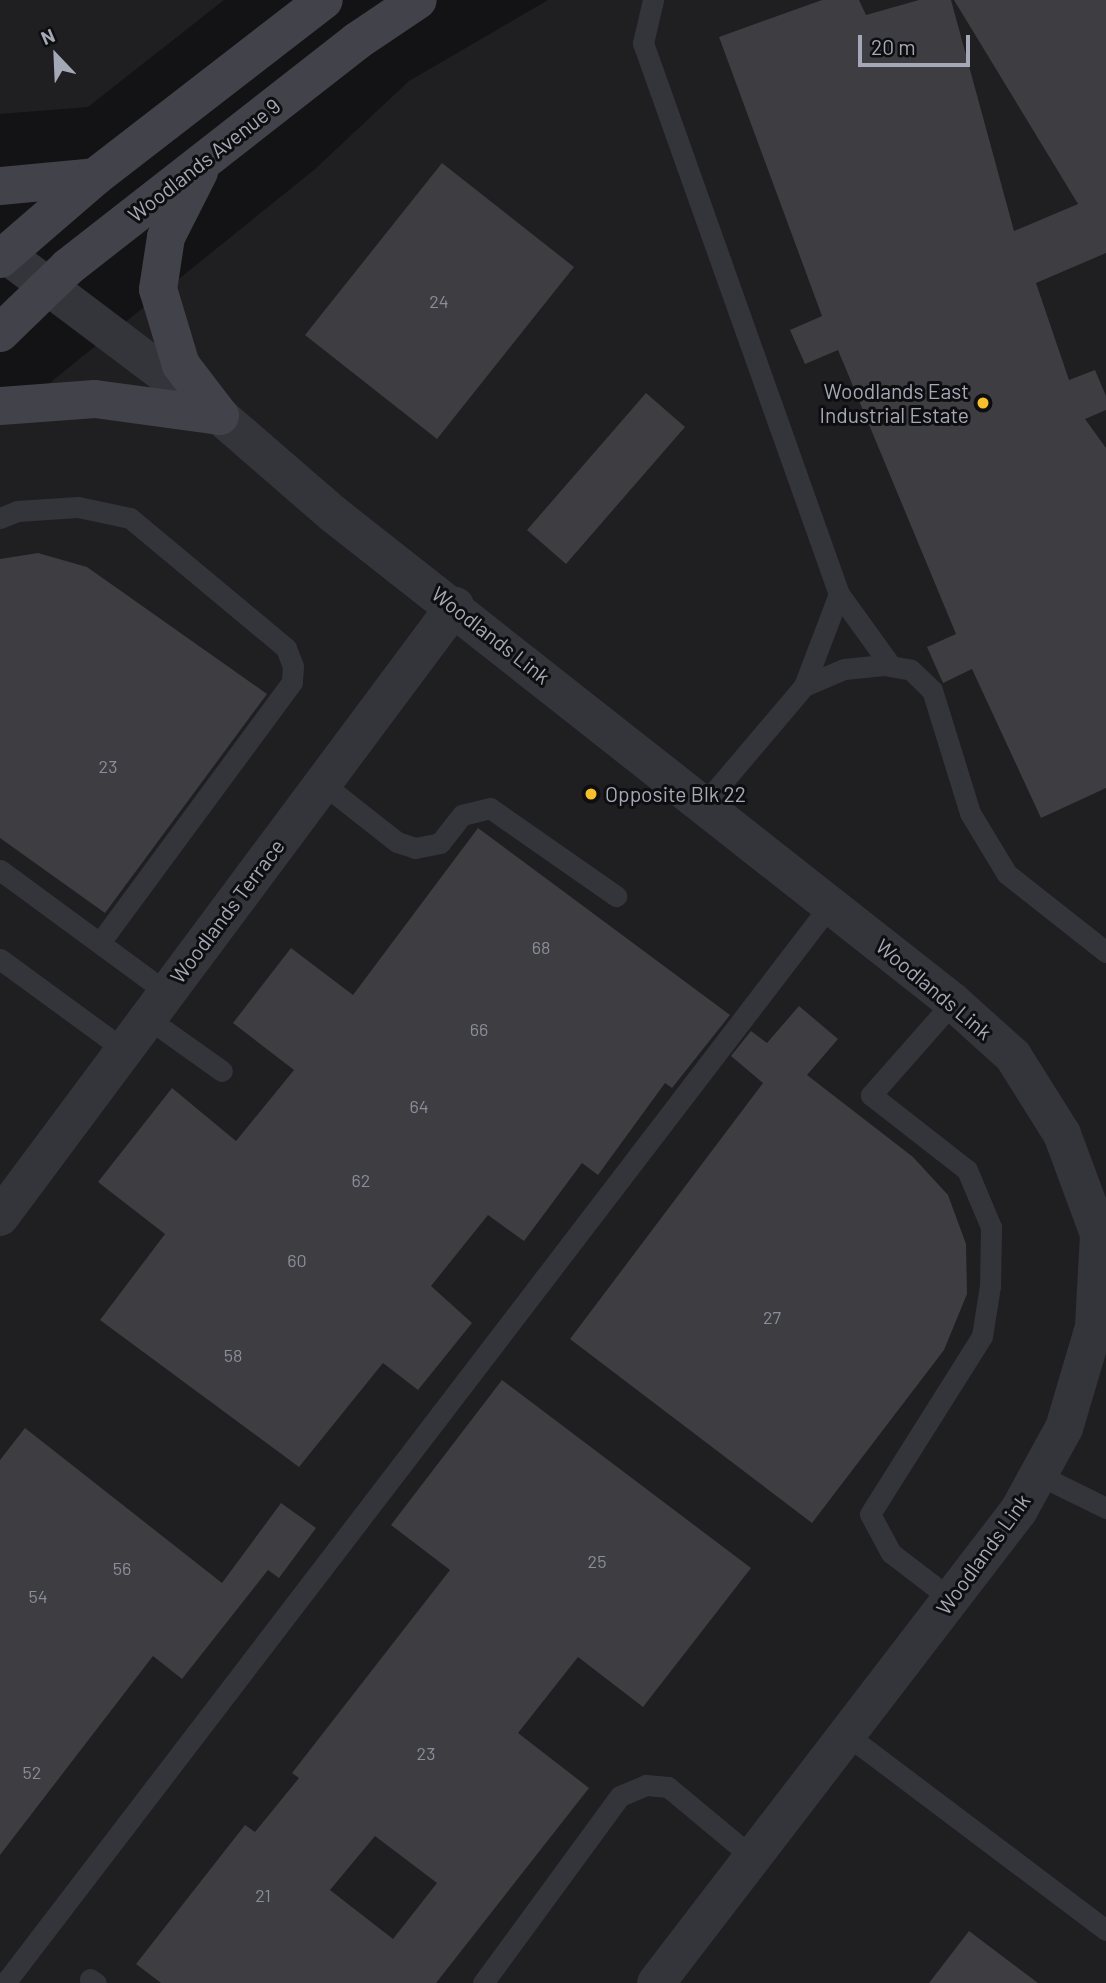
<!DOCTYPE html>
<html>
<head>
<meta charset="utf-8">
<style>
  body { margin:0 }
  #map { position:relative; width:1106px; height:1983px; overflow:hidden; background:#131315; font-family:Barlow,sans-serif }
  div>[style] { position:absolute }
  .built>* { inset:0; background:#1f1f22 }
  .building>* { inset:0; background:#3d3d42 }
  .lane>* { height:21px; margin:-10.5px; padding:0 10.5px; transform-origin:10.5px; border-radius:10.5px; background:#34353a }
  .street>* { height:38px; margin:-19px; padding:0 19px; transform-origin:19px; border-radius:19px; background:#34353a }
  .secondary>* { height:38px; margin:-19px; padding:0 19px; transform-origin:19px; border-radius:19px; background:#42434a }
  .dots>* { width:19px; height:19px; translate:-50% -50%; box-sizing:border-box; border:4px solid #0e0e10; border-radius:50% }
  span { translate:-50% -50%; white-space:nowrap; text-align:center; line-height:1.15; -webkit-text-stroke:6px #0e0e10; paint-order:stroke }
  .number-label { font-size:18px; color:#8b8d99 }
  .number-label span { -webkit-text-stroke-width:0 }
  .street-label { font-size:21px; color:#a5a8b6 }
  .poi-label { font-size:21px; color:#a5a8b6 }
  .right { translate:-100% -50%; text-align:right }
  .left { translate:0 -50%; text-align:left }
  .north { position:absolute; left:21px; top:21px; width:70px; height:70px; -webkit-text-stroke:5px #0e0e10; paint-order:stroke; rotate:337deg; font-size:19px; font-weight:700; line-height:28px; text-align:center; color:#a5a8b6 }
  .north::after { content:''; display:block; margin:auto; width:24px; height:32px; background:#a5a8b6; clip-path:polygon(50% 0,100% 100%,50% 72%,0 100%) }
  .scale { position:absolute; left:858px; top:35px; width:112px; height:32px; box-sizing:border-box; border:4px solid #a5a8b6; border-top:0; padding-left:9px; font-size:21px; line-height:24px; white-space:nowrap; color:#a5a8b6; -webkit-text-stroke:5px #0e0e10; paint-order:stroke }
</style>
</head>
<body>
<div id="map">
  <div class="built">
    <div style="clip-path:polygon(0 0,224px 0,88px 107px,0 114px)"></div>
    <div style="clip-path:polygon(548px 0,1106px 0,1106px 1983px,0 1983px,0 423px,314px 170px,409px 81px)"></div>
  </div>
  <div class="building">
    <div style="clip-path:polygon(822px 0,859px 0,866px 15px,919px 0,951px 0,1014px 231px,1078px 204px,954px 0,1106px 0,1106px 253px,1036px 283px,1069px 380px,1095px 370px,1106px 396px,1106px 410px,1085px 419px,1106px 448px,1106px 788px,1041px 818px,972px 669px,943px 683px,927px 647px,956px 634px,838px 350px,805px 364px,790px 330px,822px 316px,719px 37px)"></div>
    <div style="clip-path:polygon(442px 163px,574px 267px,437px 439px,305px 335px)"></div>
    <div style="clip-path:polygon(646px 393px,685px 427px,566px 564px,527px 530px)"></div>
    <div style="clip-path:polygon(38px 553px,87px 567px,267px 694px,105px 913px,0 838px,0 559px)"></div>
    <div style="clip-path:polygon(478px 828px,730px 1015px,672px 1088px,665px 1083px,598px 1175px,582px 1163px,524px 1241px,488px 1215px,431px 1286px,472px 1323px,418px 1390px,383px 1363px,299px 1467px,100px 1320px,165px 1234px,98px 1182px,172px 1088px,236px 1141px,294px 1070px,233px 1023px,291px 948px,353px 995px)"></div>
    <div style="clip-path:polygon(799px 1006px,838px 1039px,807px 1075px,913px 1157px,948px 1195px,966px 1244px,967px 1294px,944px 1350px,812px 1523px,570px 1339px,763px 1083px,731px 1056px,751px 1031px,767px 1043px)"></div>
    <div style="clip-path:polygon(evenodd,502px 1380px,751px 1568px,643px 1707px,578px 1657px,518px 1733px,589px 1788px,436px 1983px,161px 1983px,136px 1964px,245px 1825px,255px 1832px,299px 1778px,292px 1773px,450px 1570px,391px 1525px,502px 1380px,375px 1836px,437px 1883px,393px 1939px,330px 1890px,375px 1836px)"></div>
    <div style="clip-path:polygon(25px 1428px,222px 1583px,281px 1503px,316px 1528px,279px 1578px,268px 1570px,182px 1679px,153px 1656px,0 1855px,0 1460px)"></div>
    <div style="clip-path:polygon(969px 1931px,1038px 1983px,929px 1983px)"></div>
  </div>
  <div class="lane">
    <div style="left:653px;top:0;width:44px;rotate:103.1deg"></div>
    <div style="left:643px;top:43px;width:585px;rotate:70.42deg"></div>
    <div style="left:839px;top:594px;width:89px;rotate:54.2deg"></div>
    <div style="left:0;top:518px;width:18px;rotate:-22deg"></div>
    <div style="left:17px;top:511px;width:61px;rotate:-3.8deg"></div>
    <div style="left:78px;top:507px;width:53px;rotate:11.9deg"></div>
    <div style="left:130px;top:518px;width:203px;rotate:39.8deg"></div>
    <div style="left:286px;top:648px;width:19px;rotate:69deg"></div>
    <div style="left:293px;top:666px;width:16px;rotate:94deg"></div>
    <div style="left:292px;top:682px;width:323px;rotate:126.4deg"></div>
    <div style="left:804px;top:686px;width:43px;rotate:-23deg"></div>
    <div style="left:844px;top:669px;width:40px;rotate:-5.7deg"></div>
    <div style="left:884px;top:665px;width:27px;rotate:10deg"></div>
    <div style="left:911px;top:670px;width:29px;rotate:44deg"></div>
    <div style="left:932px;top:690px;width:129px;rotate:72.8deg"></div>
    <div style="left:970px;top:813px;width:71px;rotate:58.8deg"></div>
    <div style="left:1007px;top:874px;width:126px;rotate:38.2deg"></div>
    <div style="left:322px;top:783px;width:95px;rotate:38.2deg"></div>
    <div style="left:397px;top:842px;width:19px;rotate:18deg"></div>
    <div style="left:415px;top:848px;width:25px;rotate:-11deg"></div>
    <div style="left:440px;top:843px;width:36px;rotate:-52deg"></div>
    <div style="left:462px;top:815px;width:29px;rotate:-14deg"></div>
    <div style="left:490px;top:808px;width:154px;rotate:34.9deg"></div>
    <div style="left:704px;top:804px;width:155px;rotate:-49.7deg"></div>
    <div style="left:804px;top:686px;width:98px;rotate:-69.2deg"></div>
    <div style="left:0;top:870px;width:206px;rotate:36.3deg"></div>
    <div style="left:0;top:959px;width:152px;rotate:36.2deg"></div>
    <div style="left:146px;top:1017px;width:93px;rotate:35.4deg"></div>
    <div style="left:1039px;top:1475px;width:75px;rotate:26.2deg"></div>
    <div style="left:951px;top:1599px;width:76px;rotate:-142.5deg"></div>
    <div style="left:891px;top:1553px;width:44px;rotate:-118.3deg"></div>
    <div style="left:870px;top:1514px;width:210px;rotate:-57.8deg"></div>
    <div style="left:982px;top:1336px;width:51px;rotate:-80.9deg"></div>
    <div style="left:990px;top:1286px;width:59px;rotate:-89deg"></div>
    <div style="left:991px;top:1227px;width:62px;rotate:-112.8deg"></div>
    <div style="left:967px;top:1170px;width:122px;rotate:-142deg"></div>
    <div style="left:871px;top:1095px;width:124px;rotate:-48.6deg"></div>
    <div style="left:847px;top:1735px;width:324px;rotate:37deg"></div>
    <div style="left:90px;top:1979px;width:7px;rotate:34deg"></div>
    <div style="left:5px;top:1983px;width:1359px;rotate:-52.57deg"></div>
    <div style="left:483px;top:1983px;width:232px;rotate:-53.8deg"></div>
    <div style="left:620px;top:1796px;width:28px;rotate:-23deg"></div>
    <div style="left:646px;top:1785px;width:22px;rotate:5deg"></div>
    <div style="left:668px;top:1787px;width:109px;rotate:39.8deg"></div>
  </div>
  <div class="street">
    <div style="left:5px;top:254px;width:269px;rotate:37deg"></div>
    <div style="left:220px;top:416px;width:148px;rotate:40.9deg"></div>
    <div style="left:332px;top:513px;width:790px;rotate:38.22deg"></div>
    <div style="left:953px;top:1002px;width:81px;rotate:42deg"></div>
    <div style="left:1013px;top:1056px;width:92px;rotate:57.9deg"></div>
    <div style="left:1062px;top:1134px;width:107px;rotate:69.7deg"></div>
    <div style="left:1099px;top:1234px;width:93px;rotate:93.1deg"></div>
    <div style="left:1094px;top:1327px;width:105px;rotate:106.5deg"></div>
    <div style="left:1064px;top:1428px;width:94px;rotate:118.8deg"></div>
    <div style="left:1019px;top:1510px;width:596px;rotate:127.5deg"></div>
    <div style="left:0;top:1217px;width:762px;rotate:-53.33deg"></div>
  </div>
  <div class="secondary">
    <div style="left:199px;top:172px;width:73px;rotate:116.9deg"></div>
    <div style="left:166px;top:237px;width:53px;rotate:98.7deg"></div>
    <div style="left:158px;top:289px;width:79px;rotate:73.2deg"></div>
    <div style="left:181px;top:365px;width:64px;rotate:52.6deg"></div>
    <div style="left:0;top:186px;width:95px;rotate:-5.4deg"></div>
    <div style="left:0;top:259px;width:125px;rotate:-40.8deg"></div>
    <div style="left:95px;top:177px;width:289px;rotate:-37.7deg"></div>
    <div style="left:0;top:333px;width:95px;rotate:-44.1deg"></div>
    <div style="left:68px;top:267px;width:367px;rotate:-38deg"></div>
    <div style="left:357px;top:41px;width:73px;rotate:-33.9deg"></div>
    <div style="left:0;top:406px;width:95px;rotate:-4.2deg"></div>
    <div style="left:95px;top:399px;width:126px;rotate:7.7deg"></div>
  </div>
  <div class="dots">
    <div style="left:983px;top:403px;background:#f5c02b"></div>
    <div style="left:591px;top:794px;background:#f5c02b"></div>
  </div>
  <div class="number-label">
    <span style="left:439px;top:301px">24</span>
    <span style="left:108px;top:766px">23</span>
    <span style="left:541px;top:947px">68</span>
    <span style="left:479px;top:1029px">66</span>
    <span style="left:419px;top:1106px">64</span>
    <span style="left:361px;top:1180px">62</span>
    <span style="left:297px;top:1260px">60</span>
    <span style="left:772px;top:1317px">27</span>
    <span style="left:233px;top:1355px">58</span>
    <span style="left:597px;top:1561px">25</span>
    <span style="left:122px;top:1568px">56</span>
    <span style="left:38px;top:1596px">54</span>
    <span style="left:426px;top:1753px">23</span>
    <span style="left:32px;top:1772px">52</span>
    <span style="left:263px;top:1895px">21</span>
  </div>
  <div class="street-label">
    <span style="left:204px;top:160px;rotate:-38deg">Woodlands Avenue 9</span>
    <span style="left:491px;top:635px;rotate:38deg">Woodlands Link</span>
    <span style="left:227px;top:911px;rotate:-53deg">Woodlands Terrace</span>
    <span style="left:934px;top:989px;rotate:40deg">Woodlands Link</span>
    <span style="left:983px;top:1554px;rotate:-54deg">Woodlands Link</span>
  </div>
  <div class="poi-label">
    <span class="right" style="left:969px;top:403px">Woodlands East<br>Industrial Estate</span>
    <span class="left" style="left:605px;top:794px">Opposite Blk 22</span>
  </div>
  <div class="north">N</div>
  <div class="scale">20 m</div>
</div>
</body>
</html>
